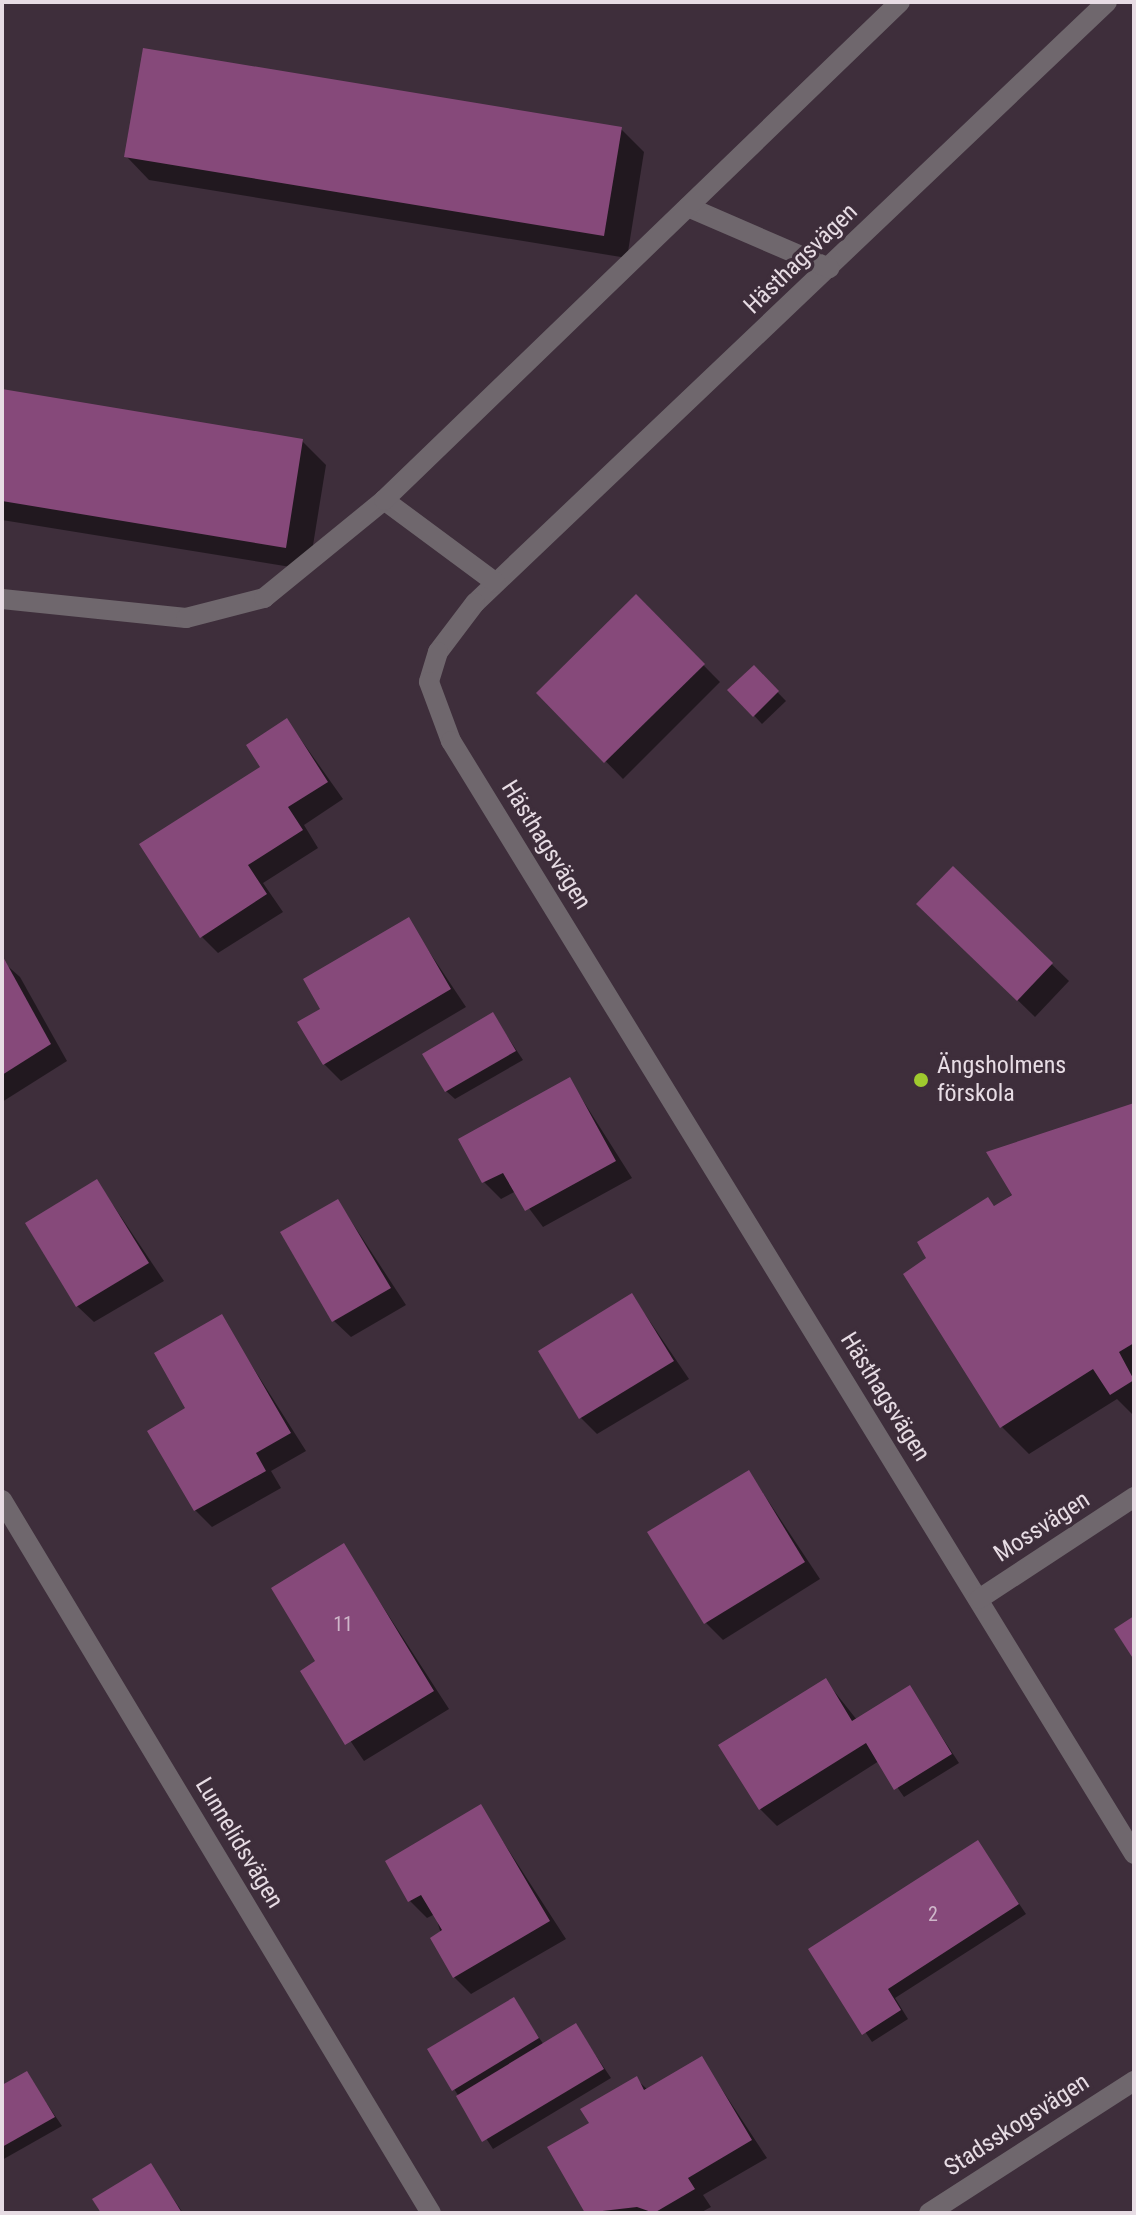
<!DOCTYPE html>
<html>
<head>
<meta charset="utf-8">
<style>
  body { margin:0 }
  #map { position:relative; width:1136px; height:2215px; overflow:hidden; background:#3e2e3b; font-family:"Roboto Condensed",sans-serif }
  div>[style] { position:absolute }
  .shadow>* { inset:0; background:#0007 }
  .building>* { inset:0; background:#86497a }
  .minor>* { height:20px; margin:-10px; padding:0 10px; transform-origin:10px; border-radius:10px; background:#6f676d }
  .dots>* { width:22px; height:22px; translate:-50% -50%; box-sizing:border-box; border:4px solid #3e2e3b; border-radius:50% }
  span { translate:-50% -50%; white-space:nowrap; text-align:center; line-height:1.15; -webkit-text-stroke:7px #3e2e3b; paint-order:stroke }
  .number-label { font-size:20px; color:#cfb7ca }
  .number-label span { -webkit-text-stroke-width:0 }
  .street-label { font-size:24px; color:#e7dce4 }
  .poi-label { font-size:24px; color:#e7dce4 }
  .left { translate:0 -50%; text-align:left }
  .frame { position:absolute; inset:0; border:4px solid #e7dce4; pointer-events:none }
</style>
</head>
<body>
<div id="map">
  <div class="shadow">
    <div style="clip-path:polygon(621px 129px,644px 152px,627px 258px,149px 180px,126px 156px)"></div>
    <div style="clip-path:polygon(2px 391px,302px 441px,326px 465px,309px 570px,2px 520px)"></div>
    <div style="clip-path:polygon(636px 597px,720px 682px,623px 779px,539px 693px)"></div>
    <div style="clip-path:polygon(754px 668px,786px 701px,762px 724px,730px 690px)"></div>
    <div style="clip-path:polygon(287px 720px,343px 799px,304px 825px,318px 848px,263px 883px,283px 912px,218px 953px,201px 936px)"></div>
    <div style="clip-path:polygon(953px 869px,1069px 981px,1035px 1017px,919px 904px)"></div>
    <div style="clip-path:polygon(408px 920px,466px 1007px,341px 1081px,324px 1064px,323px 1010px)"></div>
    <div style="clip-path:polygon(2px 961px,20px 977px,67px 1061px,2px 1102px)"></div>
    <div style="clip-path:polygon(493px 1015px,523px 1060px,455px 1099px,446px 1091px)"></div>
    <div style="clip-path:polygon(570px 1080px,632px 1178px,543px 1227px,516px 1191px,501px 1199px,484px 1182px,461px 1140px)"></div>
    <div style="clip-path:polygon(1134px 1105px,1134px 1416px,1117px 1399px,1029px 1454px,1001px 1426px,929px 1259px,988px 1199px,995px 1207px)"></div>
    <div style="clip-path:polygon(97px 1181px,164px 1281px,94px 1322px,77px 1306px)"></div>
    <div style="clip-path:polygon(338px 1201px,406px 1305px,351px 1337px,334px 1321px)"></div>
    <div style="clip-path:polygon(632px 1295px,689px 1379px,597px 1434px,580px 1417px)"></div>
    <div style="clip-path:polygon(221px 1317px,306px 1451px,271px 1471px,281px 1488px,212px 1527px,195px 1510px,189px 1409px)"></div>
    <div style="clip-path:polygon(749px 1472px,820px 1579px,723px 1640px,706px 1623px)"></div>
    <div style="clip-path:polygon(343px 1545px,449px 1709px,364px 1761px,303px 1671px,318px 1661px)"></div>
    <div style="clip-path:polygon(826px 1681px,857px 1720px,909px 1687px,959px 1763px,904px 1797px,879px 1761px,777px 1826px,760px 1809px)"></div>
    <div style="clip-path:polygon(480px 1806px,566px 1939px,471px 1994px,454px 1977px,435px 1914px,427px 1918px,410px 1901px,387px 1861px)"></div>
    <div style="clip-path:polygon(978px 1843px,1026px 1914px,895px 1998px,908px 2019px,872px 2042px,810px 1950px)"></div>
    <div style="clip-path:polygon(513px 1999px,544px 2045px,576px 2026px,611px 2078px,493px 2149px,454px 2089px)"></div>
    <div style="clip-path:polygon(702px 2059px,767px 2158px,703px 2195px,711px 2207px,700px 2213px,588px 2213px,550px 2148px,592px 2124px,636px 2079px,648px 2090px)"></div>
    <div style="clip-path:polygon(26px 2073px,62px 2126px,2px 2160px,2px 2088px)"></div>
    <div style="clip-path:polygon(151px 2166px,183px 2213px,103px 2213px)"></div>
  </div>
  <div class="building">
    <div style="clip-path:polygon(143px 48px,622px 127px,604px 236px,124px 157px)"></div>
    <div style="clip-path:polygon(2px 389px,303px 439px,286px 548px,2px 501px)"></div>
    <div style="clip-path:polygon(636px 594px,705px 664px,604px 763px,536px 693px)"></div>
    <div style="clip-path:polygon(754px 665px,779px 691px,753px 717px,727px 690px)"></div>
    <div style="clip-path:polygon(287px 718px,328px 782px,288px 807px,303px 830px,248px 865px,267px 894px,200px 938px,139px 844px,260px 767px,246px 745px)"></div>
    <div style="clip-path:polygon(953px 866px,1053px 963px,1017px 1001px,916px 904px)"></div>
    <div style="clip-path:polygon(409px 917px,451px 989px,323px 1065px,297px 1022px,320px 1009px,303px 979px)"></div>
    <div style="clip-path:polygon(2px 955px,51px 1044px,2px 1075px)"></div>
    <div style="clip-path:polygon(493px 1012px,516px 1051px,445px 1092px,422px 1054px)"></div>
    <div style="clip-path:polygon(570px 1077px,616px 1161px,525px 1211px,503px 1173px,482px 1183px,458px 1139px)"></div>
    <div style="clip-path:polygon(1134px 1103px,1134px 1343px,1119px 1352px,1134px 1380px,1110px 1395px,1093px 1369px,1000px 1428px,903px 1274px,926px 1258px,917px 1242px,988px 1197px,994px 1206px,1012px 1195px,986px 1152px)"></div>
    <div style="clip-path:polygon(97px 1179px,149px 1263px,76px 1307px,25px 1223px)"></div>
    <div style="clip-path:polygon(338px 1199px,391px 1288px,332px 1322px,280px 1232px)"></div>
    <div style="clip-path:polygon(632px 1293px,674px 1361px,579px 1419px,538px 1351px)"></div>
    <div style="clip-path:polygon(222px 1314px,291px 1433px,256px 1453px,266px 1471px,194px 1511px,147px 1431px,185px 1408px,154px 1353px)"></div>
    <div style="clip-path:polygon(749px 1470px,805px 1562px,704px 1624px,647px 1532px)"></div>
    <div style="clip-path:polygon(344px 1543px,434px 1691px,345px 1745px,300px 1671px,315px 1661px,271px 1588px)"></div>
    <div style="clip-path:polygon(1134px 1616px,1134px 1660px,1114px 1629px)"></div>
    <div style="clip-path:polygon(826px 1678px,852px 1721px,910px 1685px,952px 1754px,894px 1790px,866px 1743px,759px 1810px,718px 1745px)"></div>
    <div style="clip-path:polygon(481px 1804px,550px 1921px,453px 1978px,430px 1938px,442px 1930px,421px 1895px,408px 1902px,385px 1861px)"></div>
    <div style="clip-path:polygon(978px 1840px,1019px 1904px,888px 1989px,901px 2010px,862px 2035px,808px 1949px)"></div>
    <div style="clip-path:polygon(514px 1997px,539px 2038px,452px 2091px,427px 2049px)"></div>
    <div style="clip-path:polygon(576px 2023px,604px 2069px,482px 2142px,456px 2096px)"></div>
    <div style="clip-path:polygon(702px 2056px,752px 2140px,688px 2178px,695px 2189px,654px 2213px,637px 2207px,585px 2213px,547px 2147px,589px 2123px,580px 2109px,637px 2076px,644px 2090px)"></div>
    <div style="clip-path:polygon(27px 2071px,55px 2117px,2px 2147px,2px 2085px)"></div>
    <div style="clip-path:polygon(151px 2163px,182px 2213px,101px 2213px,92px 2199px)"></div>
  </div>
  <div class="minor">
    <div style="left:1107px;top:2px;width:872px;rotate:136.44deg"></div>
    <div style="left:475px;top:603px;width:61px;rotate:127.1deg"></div>
    <div style="left:438px;top:652px;width:31px;rotate:107deg"></div>
    <div style="left:429px;top:682px;width:63px;rotate:69.6deg"></div>
    <div style="left:451px;top:741px;width:1306px;rotate:58.46deg"></div>
    <div style="left:688px;top:207px;width:154px;rotate:23.4deg"></div>
    <div style="left:384px;top:500px;width:139px;rotate:36.5deg"></div>
    <div style="left:2px;top:599px;width:185px;rotate:5.9deg"></div>
    <div style="left:186px;top:618px;width:81px;rotate:-14.4deg"></div>
    <div style="left:264px;top:598px;width:155px;rotate:-39.2deg"></div>
    <div style="left:384px;top:500px;width:717px;rotate:-43.98deg"></div>
    <div style="left:2px;top:1500px;width:832px;rotate:58.97deg"></div>
    <div style="left:979px;top:1599px;width:186px;rotate:-33.3deg"></div>
    <div style="left:929px;top:2213px;width:244px;rotate:-32.8deg"></div>
  </div>
  <div class="dots">
    <div style="left:921px;top:1080px;background:#9fca2e"></div>
  </div>
  <div class="number-label">
    <span style="left:343px;top:1624px">11</span>
    <span style="left:933px;top:1914px">2</span>
  </div>
  <div class="street-label">
    <span style="left:801px;top:259px;rotate:-44deg">Hästhagsvägen</span>
    <span style="left:546px;top:845px;rotate:58deg">Hästhagsvägen</span>
    <span style="left:885px;top:1397px;rotate:58deg">Hästhagsvägen</span>
    <span style="left:1042px;top:1527px;rotate:-33deg">Mossvägen</span>
    <span style="left:239px;top:1843px;rotate:59deg">Lunnelidsvägen</span>
    <span style="left:1017px;top:2125px;rotate:-33deg">Stadsskogsvägen</span>
  </div>
  <div class="poi-label">
    <span class="left" style="left:937px;top:1080px">Ängsholmens<br>förskola</span>
  </div>
  <div class="frame"></div>
</div>
</body>
</html>
